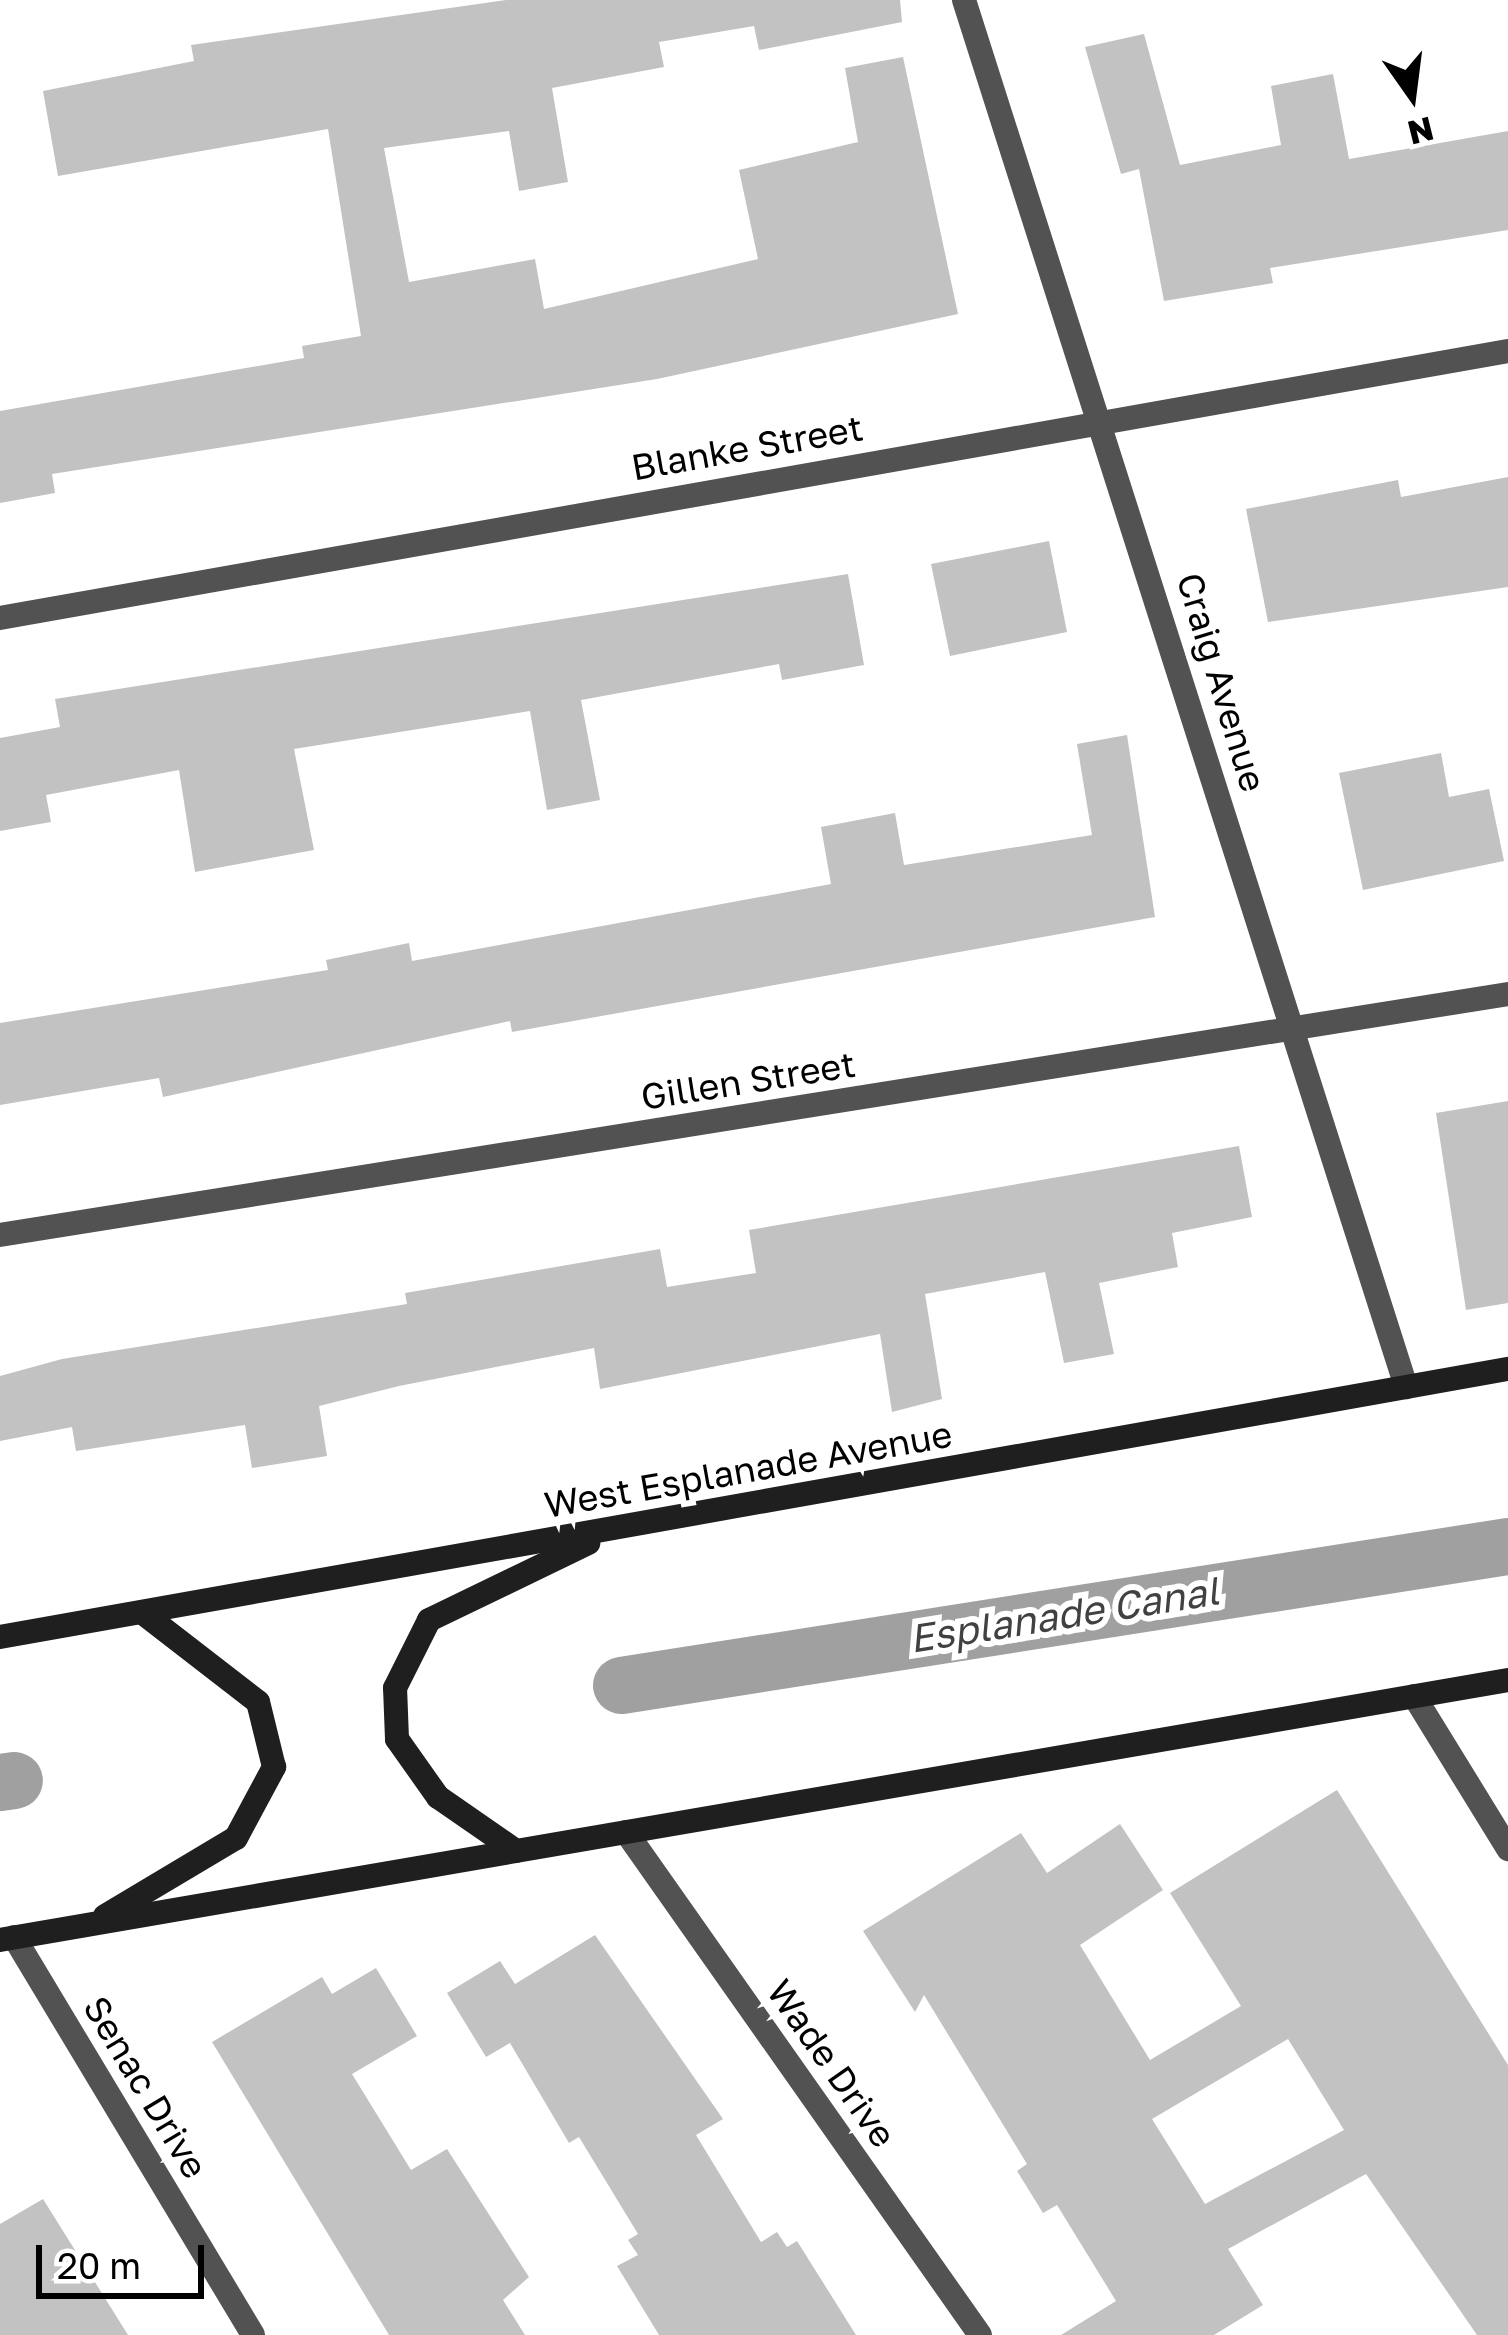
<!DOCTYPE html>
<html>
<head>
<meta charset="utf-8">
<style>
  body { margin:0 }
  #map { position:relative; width:1508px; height:2335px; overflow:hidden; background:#fff; font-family:"Golos Text",sans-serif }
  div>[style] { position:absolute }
  .canal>* { height:57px; margin:-28.5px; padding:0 28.5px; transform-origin:28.5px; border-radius:28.5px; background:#a0a0a0 }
  .building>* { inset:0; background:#c2c2c2 }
  .minor>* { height:24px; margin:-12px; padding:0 12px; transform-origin:12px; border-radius:12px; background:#525252 }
  .secondary>* { height:24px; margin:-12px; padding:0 12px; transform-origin:12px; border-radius:12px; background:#1f1f1f }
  span { translate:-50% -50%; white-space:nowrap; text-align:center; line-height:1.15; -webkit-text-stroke:12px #fff; paint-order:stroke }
  .street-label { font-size:36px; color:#000 }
  .water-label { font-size:39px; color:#414141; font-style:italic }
  .north { position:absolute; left:1352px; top:36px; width:120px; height:120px; -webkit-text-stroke:9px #fff; paint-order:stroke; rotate:166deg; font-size:33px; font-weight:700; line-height:48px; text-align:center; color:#000 }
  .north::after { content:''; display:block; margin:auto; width:42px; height:54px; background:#000; clip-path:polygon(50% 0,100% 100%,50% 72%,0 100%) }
  .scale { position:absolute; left:36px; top:2245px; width:168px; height:54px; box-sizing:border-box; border:6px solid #000; border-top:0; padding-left:15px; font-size:36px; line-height:42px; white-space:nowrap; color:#000; -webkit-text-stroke:9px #fff; paint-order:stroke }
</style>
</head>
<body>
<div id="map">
  <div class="canal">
    <div style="left:621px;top:1685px;width:898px;rotate:-8.91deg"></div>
    <div style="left:0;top:1782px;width:14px;rotate:-8deg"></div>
  </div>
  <div class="building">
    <div style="clip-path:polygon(506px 0,900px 0,902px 22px,759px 50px,754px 26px,659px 42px,664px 67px,552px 88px,568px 182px,519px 191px,509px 131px,384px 148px,409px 282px,535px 259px,544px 309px,758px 259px,739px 170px,858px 142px,845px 68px,903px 57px,958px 314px,657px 379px,52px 474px,55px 493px,0 503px,0 411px,304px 358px,302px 346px,361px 336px,328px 129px,58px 176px,43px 91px,194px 61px,191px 45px)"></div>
    <div style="clip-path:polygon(1144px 34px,1180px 165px,1281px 145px,1271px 86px,1333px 74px,1349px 159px,1508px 131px,1508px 230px,1270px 268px,1273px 283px,1164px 301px,1139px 169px,1121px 174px,1085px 47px)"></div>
    <div style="clip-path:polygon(1508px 477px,1508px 587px,1268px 622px,1246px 509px,1398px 480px,1401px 497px)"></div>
    <div style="clip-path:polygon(1049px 541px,1067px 632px,950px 656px,931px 564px)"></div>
    <div style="clip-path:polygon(848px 574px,864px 665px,782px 680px,779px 664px,581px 700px,600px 800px,547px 810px,530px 711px,294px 749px,314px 850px,195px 872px,179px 770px,46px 795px,51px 822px,0 831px,0 738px,60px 727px,55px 699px)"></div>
    <div style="clip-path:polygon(1127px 735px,1155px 917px,512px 1032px,510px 1021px,163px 1097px,159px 1078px,0 1105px,0 1023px,328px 970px,326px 960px,409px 943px,412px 961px,831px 884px,821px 827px,895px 813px,904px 865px,1092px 835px,1077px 744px)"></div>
    <div style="clip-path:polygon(1441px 753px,1449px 797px,1489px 789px,1504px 861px,1363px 890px,1339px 773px)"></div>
    <div style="clip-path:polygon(1508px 1101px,1508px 1303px,1466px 1310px,1436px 1113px)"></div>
    <div style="clip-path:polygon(1239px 1146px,1252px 1217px,1172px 1233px,1178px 1267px,1099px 1283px,1114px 1354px,1064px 1363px,1045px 1272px,925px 1294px,942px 1399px,892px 1412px,880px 1334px,600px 1389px,594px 1348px,399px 1386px,319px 1406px,327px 1456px,252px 1468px,245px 1425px,76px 1451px,72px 1427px,0 1441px,0 1376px,62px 1359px,407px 1304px,405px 1293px,660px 1249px,667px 1287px,756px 1273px,749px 1230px)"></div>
    <div style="clip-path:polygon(evenodd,1337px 1790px,1508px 2065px,1508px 2335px,1477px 2335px,1366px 2174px,1228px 2249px,1263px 2305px,1214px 2335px,1061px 2335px,1116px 2301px,1057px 2205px,1043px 2213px,1017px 2171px,1027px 2164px,924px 1995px,915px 2012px,863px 1931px,1021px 1833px,1047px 1873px,1120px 1824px,1163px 1890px,1080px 1945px,1150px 2060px,1241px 2006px,1170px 1893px,1337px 1790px,1288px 2039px,1344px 2130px,1205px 2204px,1152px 2119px,1288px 2039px)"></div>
    <div style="clip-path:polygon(595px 1935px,723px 2119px,696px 2135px,761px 2242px,777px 2232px,787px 2247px,797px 2241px,856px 2335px,659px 2335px,617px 2266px,638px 2255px,628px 2240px,638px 2234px,579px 2137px,569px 2143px,510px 2043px,486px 2057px,447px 1993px,500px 1961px,515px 1984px)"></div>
    <div style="clip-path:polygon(376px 1968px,417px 2036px,352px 2074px,411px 2170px,447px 2149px,529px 2277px,503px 2300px,525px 2335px,389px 2335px,212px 2042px,322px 1977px,332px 1994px)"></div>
    <div style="clip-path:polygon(43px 2199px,128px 2335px,0 2335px,0 2224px)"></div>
  </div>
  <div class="minor">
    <div style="left:964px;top:0;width:1456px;rotate:72.32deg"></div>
    <div style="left:0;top:618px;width:1531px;rotate:-10.04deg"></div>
    <div style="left:0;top:1235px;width:1527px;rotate:-9.08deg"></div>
    <div style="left:1414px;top:1696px;width:180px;rotate:58.4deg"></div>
    <div style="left:626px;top:1832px;width:615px;rotate:54.86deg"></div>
    <div style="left:14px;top:1937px;width:464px;rotate:59deg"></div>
  </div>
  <div class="secondary">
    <div style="left:0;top:1637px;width:1532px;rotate:-10.08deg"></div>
    <div style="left:516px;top:1851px;width:95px;rotate:-145.3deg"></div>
    <div style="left:438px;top:1797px;width:71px;rotate:-125.3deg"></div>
    <div style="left:397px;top:1739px;width:51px;rotate:-92.2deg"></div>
    <div style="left:395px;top:1688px;width:76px;rotate:-63.4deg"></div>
    <div style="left:429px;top:1620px;width:177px;rotate:-25.8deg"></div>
    <div style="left:105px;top:1916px;width:152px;rotate:-30.8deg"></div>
    <div style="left:236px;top:1838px;width:81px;rotate:-61.8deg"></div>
    <div style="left:274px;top:1767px;width:67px;rotate:-103.8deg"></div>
    <div style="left:258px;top:1702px;width:145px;rotate:-142.3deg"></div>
    <div style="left:0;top:1940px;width:1530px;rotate:-9.78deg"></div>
  </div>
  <div class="street-label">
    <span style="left:747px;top:447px;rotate:-10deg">Blanke Street</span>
    <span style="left:1222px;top:682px;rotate:73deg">Craig Avenue</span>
    <span style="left:748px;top:1080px;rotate:-9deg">Gillen Street</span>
    <span style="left:748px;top:1469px;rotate:-10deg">West Esplanade Avenue</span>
    <span style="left:832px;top:2063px;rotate:55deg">Wade Drive</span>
    <span style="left:146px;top:2087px;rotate:59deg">Senac Drive</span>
  </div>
  <div class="water-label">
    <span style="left:1064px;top:1615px;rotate:-9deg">Esplanade Canal</span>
  </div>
  <div class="north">N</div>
  <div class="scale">20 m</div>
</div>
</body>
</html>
